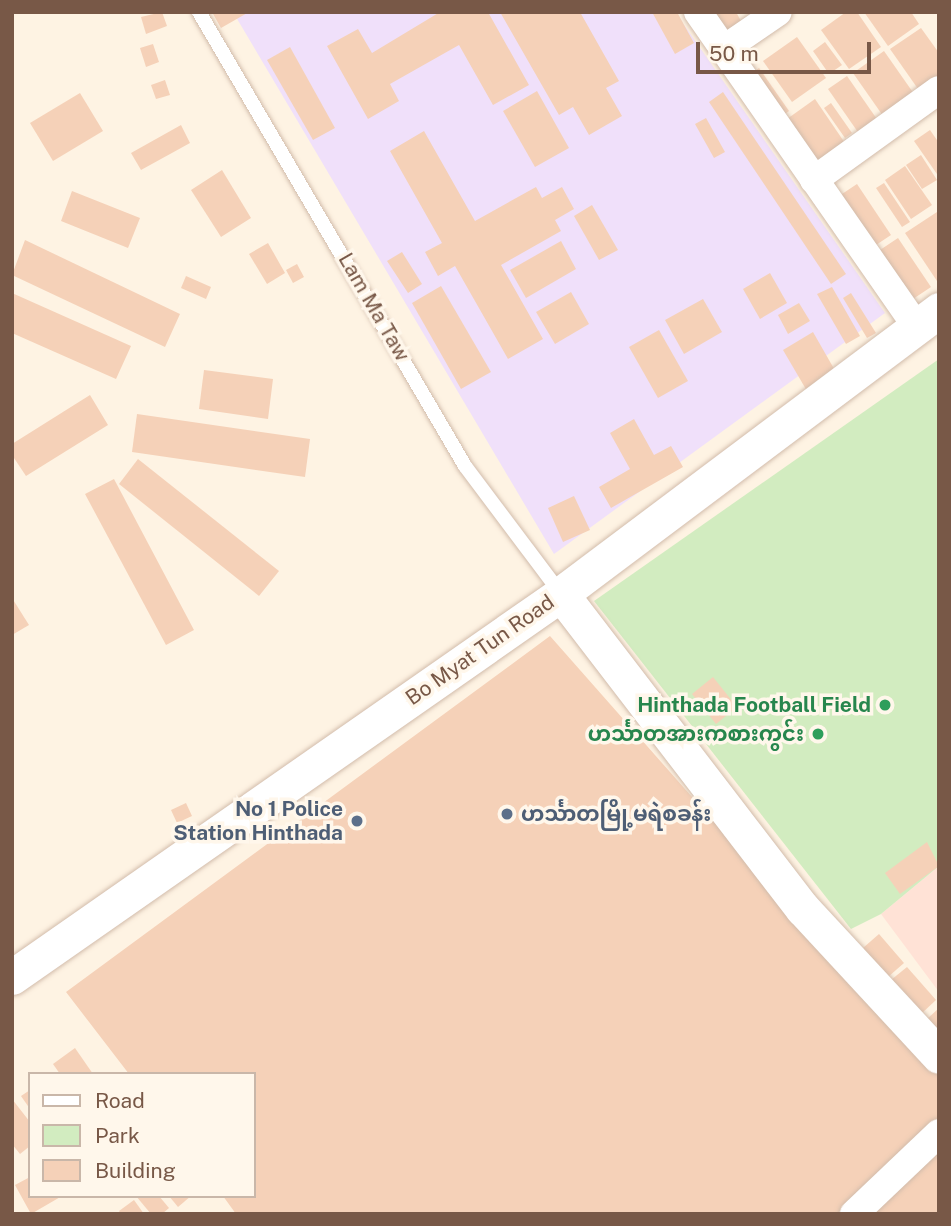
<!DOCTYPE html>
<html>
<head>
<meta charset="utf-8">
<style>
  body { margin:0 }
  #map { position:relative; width:951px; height:1226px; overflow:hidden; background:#fef3e3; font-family:"Public Sans","Noto Sans Myanmar",sans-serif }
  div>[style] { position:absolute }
  .commercial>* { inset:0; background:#ffe2d6 }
  .education>* { inset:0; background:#f0e0fa }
  .green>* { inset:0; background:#d2ecc0 }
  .building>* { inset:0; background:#f5d1b8 }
  .roads { filter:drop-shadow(0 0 2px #d2bcab) drop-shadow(0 0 2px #d2bcab) }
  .service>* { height:14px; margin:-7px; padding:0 7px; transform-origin:7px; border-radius:7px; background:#fff }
  .minor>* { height:28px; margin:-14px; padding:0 14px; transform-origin:14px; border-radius:14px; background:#fff }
  .tertiary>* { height:35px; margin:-17.5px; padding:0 17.5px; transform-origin:17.5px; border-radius:17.5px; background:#fff }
  .dots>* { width:19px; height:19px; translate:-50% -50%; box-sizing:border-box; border:4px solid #fff7eb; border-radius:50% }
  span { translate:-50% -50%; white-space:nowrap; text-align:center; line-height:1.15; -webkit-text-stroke:7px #fff7eb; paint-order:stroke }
  .street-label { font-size:21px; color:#785847 }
  .leisure-label { font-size:21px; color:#27864d; font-weight:700 }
  .right { translate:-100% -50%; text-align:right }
  .service-label { font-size:21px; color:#4e5e75; font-weight:700 }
  .left { translate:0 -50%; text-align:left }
  .frame { position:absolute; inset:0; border:14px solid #785847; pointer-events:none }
  .legend { position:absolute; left:28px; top:1072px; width:228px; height:126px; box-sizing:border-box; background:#fff7eb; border:2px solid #c9b7a9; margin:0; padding:9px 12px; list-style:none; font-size:21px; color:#785847 }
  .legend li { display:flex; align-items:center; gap:14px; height:35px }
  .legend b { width:35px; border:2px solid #c9b7a9 }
  .scale { position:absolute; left:696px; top:42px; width:175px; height:32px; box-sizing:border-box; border:4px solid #785847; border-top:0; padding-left:9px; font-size:21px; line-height:24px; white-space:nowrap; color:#785847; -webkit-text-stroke:5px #fff7eb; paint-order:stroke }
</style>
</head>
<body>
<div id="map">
  <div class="commercial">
    <div style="clip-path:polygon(939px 866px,939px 992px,881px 914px)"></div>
  </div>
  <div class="education">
    <div style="clip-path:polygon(233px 12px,675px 12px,885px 313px,554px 554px)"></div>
  </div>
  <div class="green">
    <div style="clip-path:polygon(939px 359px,939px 866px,881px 914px,851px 929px,594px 601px)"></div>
  </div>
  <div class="building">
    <div style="clip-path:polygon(162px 12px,167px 26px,146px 34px,141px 17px)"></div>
    <div style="clip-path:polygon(212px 12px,249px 12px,221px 28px)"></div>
    <div style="clip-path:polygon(440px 12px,488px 12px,529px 85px,493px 105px,459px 45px,390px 84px,399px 101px,368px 119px,327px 46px,358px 29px,372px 53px)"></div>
    <div style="clip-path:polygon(500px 12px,580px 12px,619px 81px,606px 88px,622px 116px,589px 135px,573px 107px,559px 115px)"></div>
    <div style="clip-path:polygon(652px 12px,677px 12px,694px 43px,675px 54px)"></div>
    <div style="clip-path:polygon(706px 12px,736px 12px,746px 30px,725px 42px)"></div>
    <div style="clip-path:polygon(846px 12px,857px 12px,881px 47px,849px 69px,821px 30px)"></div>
    <div style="clip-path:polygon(864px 12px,911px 12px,919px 24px,888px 46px)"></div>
    <div style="clip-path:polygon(921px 28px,939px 53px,939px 85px,923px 96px,890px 49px)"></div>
    <div style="clip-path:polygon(797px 37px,826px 78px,792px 102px,763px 61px)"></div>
    <div style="clip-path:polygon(825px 42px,842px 65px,829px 74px,813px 51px)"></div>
    <div style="clip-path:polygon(153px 44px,159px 62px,146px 67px,140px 48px)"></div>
    <div style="clip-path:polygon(290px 47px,335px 128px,313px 140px,267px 60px)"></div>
    <div style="clip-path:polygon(884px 51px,919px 101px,888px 123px,853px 73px)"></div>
    <div style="clip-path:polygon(759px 68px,789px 111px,779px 118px,750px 75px)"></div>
    <div style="clip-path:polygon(847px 76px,881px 125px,862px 138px,828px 89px)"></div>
    <div style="clip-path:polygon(165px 80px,170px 95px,156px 99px,151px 85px)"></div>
    <div style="clip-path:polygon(537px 91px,569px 148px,535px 167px,503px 111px)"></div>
    <div style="clip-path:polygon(723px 92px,846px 274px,831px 284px,709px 102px)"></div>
    <div style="clip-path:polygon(80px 93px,103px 131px,53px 161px,30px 123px)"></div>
    <div style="clip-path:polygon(815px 99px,849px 149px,822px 169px,787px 119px)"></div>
    <div style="clip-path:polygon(831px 103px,852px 133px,845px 138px,824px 108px)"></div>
    <div style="clip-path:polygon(706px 118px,725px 152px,714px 158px,695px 124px)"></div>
    <div style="clip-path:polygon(181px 125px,190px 143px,141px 170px,131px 153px)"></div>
    <div style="clip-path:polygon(930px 130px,939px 143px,939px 177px,914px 141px)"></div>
    <div style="clip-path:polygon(424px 131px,475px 221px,536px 187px,542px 198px,562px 187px,574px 209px,555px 220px,561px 231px,501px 265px,543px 339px,508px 359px,455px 266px,438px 276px,425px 252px,442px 243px,390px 151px)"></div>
    <div style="clip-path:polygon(921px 155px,937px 180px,922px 189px,906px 165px)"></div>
    <div style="clip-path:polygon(905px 166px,932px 205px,911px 219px,885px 180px)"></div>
    <div style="clip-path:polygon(222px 170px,251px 218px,221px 237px,191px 190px)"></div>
    <div style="clip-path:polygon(884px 183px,910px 222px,902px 227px,876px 188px)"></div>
    <div style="clip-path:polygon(857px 184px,891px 235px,870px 249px,836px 198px)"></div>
    <div style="clip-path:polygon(72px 191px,140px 218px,128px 248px,61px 221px)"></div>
    <div style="clip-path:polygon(592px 205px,618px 250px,599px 260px,574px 216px)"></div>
    <div style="clip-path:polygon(937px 212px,939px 215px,939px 284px,905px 233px)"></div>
    <div style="clip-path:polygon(898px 238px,931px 287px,907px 303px,874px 254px)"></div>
    <div style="clip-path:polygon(25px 240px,180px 314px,165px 347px,12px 275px)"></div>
    <div style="clip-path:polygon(561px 241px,576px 269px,526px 298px,510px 270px)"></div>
    <div style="clip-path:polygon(268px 243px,285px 273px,267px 284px,249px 254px)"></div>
    <div style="clip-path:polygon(402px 252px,422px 284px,408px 293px,387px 261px)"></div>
    <div style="clip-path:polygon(297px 264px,304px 277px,293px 283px,286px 270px)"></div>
    <div style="clip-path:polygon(770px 273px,787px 303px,760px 319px,743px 289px)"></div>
    <div style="clip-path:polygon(186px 276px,211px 287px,206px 299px,181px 288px)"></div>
    <div style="clip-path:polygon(441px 286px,491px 372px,461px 389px,412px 303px)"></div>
    <div style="clip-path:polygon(832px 287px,860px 336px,846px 344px,817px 294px)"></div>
    <div style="clip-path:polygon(571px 292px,589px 324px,555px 344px,536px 312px)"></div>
    <div style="clip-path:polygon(12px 293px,131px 346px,116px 379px,12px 333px)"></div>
    <div style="clip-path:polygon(851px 293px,876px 333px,867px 338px,843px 298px)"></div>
    <div style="clip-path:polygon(703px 299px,722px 332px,684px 354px,665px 320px)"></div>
    <div style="clip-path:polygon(799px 303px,810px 321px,788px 334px,778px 315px)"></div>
    <div style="clip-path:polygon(659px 330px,688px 381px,658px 398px,629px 347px)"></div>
    <div style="clip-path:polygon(813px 332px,837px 374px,807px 391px,783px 350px)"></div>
    <div style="clip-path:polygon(204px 370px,273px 379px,268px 419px,199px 409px)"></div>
    <div style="clip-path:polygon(90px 395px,108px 425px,26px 476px,12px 455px,12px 444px)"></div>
    <div style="clip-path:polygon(137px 414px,310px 439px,305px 477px,132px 452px)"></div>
    <div style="clip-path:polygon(634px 419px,654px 455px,671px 446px,683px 467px,611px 508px,599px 487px,630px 469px,610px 433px)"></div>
    <div style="clip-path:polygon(138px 459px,279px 571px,259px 596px,119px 484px)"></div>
    <div style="clip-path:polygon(114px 479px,194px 630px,166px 645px,85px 494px)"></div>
    <div style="clip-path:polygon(574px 496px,590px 530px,563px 542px,548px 508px)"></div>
    <div style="clip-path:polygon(12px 598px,29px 625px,12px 635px)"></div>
    <div style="clip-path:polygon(550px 636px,939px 1077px,939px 1214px,236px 1214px,223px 1196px,254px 1196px,254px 1074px,129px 1074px,66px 992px)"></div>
    <div style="clip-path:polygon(713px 677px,737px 707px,716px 724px,692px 694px)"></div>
    <div style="clip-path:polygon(186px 803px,192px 816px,177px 823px,171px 810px)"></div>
    <div style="clip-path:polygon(927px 842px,939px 866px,900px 894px,885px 873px)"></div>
    <div style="clip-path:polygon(879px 934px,904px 963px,888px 977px,863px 948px)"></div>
    <div style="clip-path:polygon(907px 967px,936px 1000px,921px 1014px,891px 980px)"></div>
    <div style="clip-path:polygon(939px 1008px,939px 1034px,926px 1020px)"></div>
    <div style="clip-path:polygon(75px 1048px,93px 1074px,60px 1074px,53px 1064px)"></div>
    <div style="clip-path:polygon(30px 1090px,30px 1109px,21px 1096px)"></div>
    <div style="clip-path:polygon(12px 1099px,30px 1122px,30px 1146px,20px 1154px,12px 1144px)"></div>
    <div style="clip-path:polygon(30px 1177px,30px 1196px,62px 1196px,31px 1214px,15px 1185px)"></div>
    <div style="clip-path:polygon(136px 1196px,159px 1196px,169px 1208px,162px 1214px,151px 1214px)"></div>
    <div style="clip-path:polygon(169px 1196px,191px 1196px,178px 1207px)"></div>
    <div style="clip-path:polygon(134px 1200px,144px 1214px,121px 1214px,119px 1211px)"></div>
  </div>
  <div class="roads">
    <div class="service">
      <div style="left:199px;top:12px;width:526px;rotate:59.63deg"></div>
      <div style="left:465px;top:466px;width:160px;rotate:53.1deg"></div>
    </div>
    <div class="minor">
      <div style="left:698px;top:12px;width:382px;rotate:55.2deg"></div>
      <div style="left:724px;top:49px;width:65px;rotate:-34.4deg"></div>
      <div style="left:814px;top:180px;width:154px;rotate:-35.8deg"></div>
      <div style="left:854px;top:1214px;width:117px;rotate:-43.6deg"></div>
    </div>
    <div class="tertiary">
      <div style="left:561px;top:594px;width:397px;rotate:52.5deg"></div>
      <div style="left:803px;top:909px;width:200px;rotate:47.2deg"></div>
      <div style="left:12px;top:977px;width:669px;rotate:-34.9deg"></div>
      <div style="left:561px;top:594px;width:473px;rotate:-36.9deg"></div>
    </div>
  </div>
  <div class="dots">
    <div style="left:885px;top:705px;background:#2e9e5b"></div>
    <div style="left:818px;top:734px;background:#2e9e5b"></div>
    <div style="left:507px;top:814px;background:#5c6f8a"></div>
    <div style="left:357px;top:821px;background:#5c6f8a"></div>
  </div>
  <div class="street-label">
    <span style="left:374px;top:307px;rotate:60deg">Lam Ma Taw</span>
    <span style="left:480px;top:650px;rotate:-35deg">Bo Myat Tun Road</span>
  </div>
  <div class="leisure-label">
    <span class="right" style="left:871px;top:705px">Hinthada Football Field</span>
    <span class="right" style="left:804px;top:734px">ဟင်္သာတအားကစားကွင်း</span>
  </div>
  <div class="service-label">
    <span class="right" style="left:343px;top:821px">No 1 Police<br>Station Hinthada</span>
    <span class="left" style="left:521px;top:814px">ဟင်္သာတမြို့မရဲစခန်း</span>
  </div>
  <div class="frame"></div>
  <ul class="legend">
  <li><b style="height:9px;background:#fff"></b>Road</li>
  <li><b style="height:19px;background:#d2ecc0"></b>Park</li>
  <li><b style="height:19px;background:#f5d1b8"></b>Building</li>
  </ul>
  <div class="scale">50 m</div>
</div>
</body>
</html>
